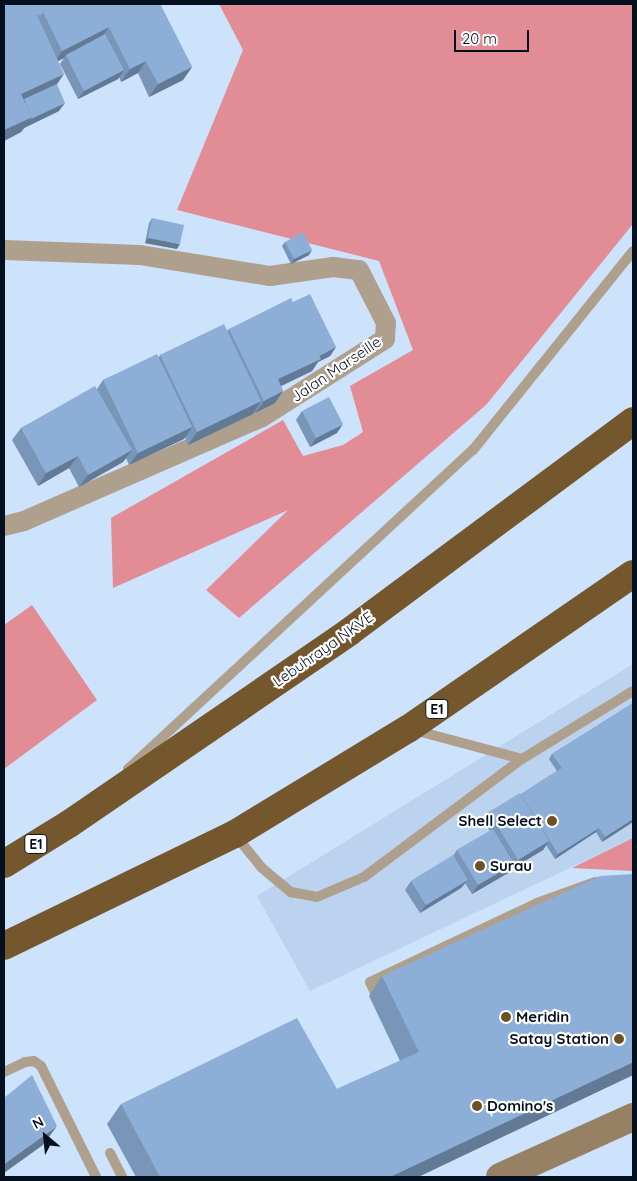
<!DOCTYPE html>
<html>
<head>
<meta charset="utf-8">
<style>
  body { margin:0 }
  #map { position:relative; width:637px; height:1181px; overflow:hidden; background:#cde2fb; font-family:Quicksand,sans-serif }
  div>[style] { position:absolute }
  .built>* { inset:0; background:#bbd3ee }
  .forest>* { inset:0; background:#e28c95 }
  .lane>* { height:10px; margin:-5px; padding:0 5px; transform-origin:5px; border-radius:5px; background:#afa08d }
  .street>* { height:20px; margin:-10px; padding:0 10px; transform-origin:10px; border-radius:10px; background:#afa08d }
  .secondary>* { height:28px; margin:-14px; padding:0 14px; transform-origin:14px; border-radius:14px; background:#968165 }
  .highway>* { height:28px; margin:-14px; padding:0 14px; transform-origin:14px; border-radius:14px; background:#75572e }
  .wall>* { inset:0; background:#7996b9 }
  .shaded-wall>* { inset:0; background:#637a96 }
  .building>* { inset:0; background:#8dafd7 }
  .dots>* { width:14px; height:14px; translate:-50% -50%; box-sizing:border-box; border:2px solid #fff; border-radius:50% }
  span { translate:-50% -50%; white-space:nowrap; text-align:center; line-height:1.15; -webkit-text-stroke:4.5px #fff; paint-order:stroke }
  .shield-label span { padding:1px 4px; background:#fff; border:1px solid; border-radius:4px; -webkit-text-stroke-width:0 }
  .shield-label { font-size:14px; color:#05101f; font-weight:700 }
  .street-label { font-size:15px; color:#05101f }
  .poi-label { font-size:15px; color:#05101f; font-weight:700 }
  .right { translate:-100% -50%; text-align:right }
  .left { translate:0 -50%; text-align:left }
  .frame { position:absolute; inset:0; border:5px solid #05101f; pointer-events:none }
  .north { position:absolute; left:20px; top:1111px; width:50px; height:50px; -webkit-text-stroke:4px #fff; paint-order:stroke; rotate:332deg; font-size:14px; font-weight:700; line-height:20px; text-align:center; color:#05101f }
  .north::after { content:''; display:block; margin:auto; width:18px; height:22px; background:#05101f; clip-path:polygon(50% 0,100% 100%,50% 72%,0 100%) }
  .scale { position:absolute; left:454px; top:30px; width:75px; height:22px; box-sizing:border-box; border:2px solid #05101f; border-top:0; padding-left:6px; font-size:15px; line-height:18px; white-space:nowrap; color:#05101f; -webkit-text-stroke:4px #fff; paint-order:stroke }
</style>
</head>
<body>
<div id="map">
  <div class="built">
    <div style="clip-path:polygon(633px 664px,633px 838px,310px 991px,257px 896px)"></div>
  </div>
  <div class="forest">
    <div style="clip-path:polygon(219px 4px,633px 4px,633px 224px,486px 405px,239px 618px,206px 590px,288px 510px,113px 588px,111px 518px,283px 420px,303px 456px,343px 445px,363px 432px,350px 386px,413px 350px,379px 261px,177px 210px,243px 50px)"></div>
    <div style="clip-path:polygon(32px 605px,97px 700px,4px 769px,4px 625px)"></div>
    <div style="clip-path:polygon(633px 838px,633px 871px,572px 868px)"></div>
  </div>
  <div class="lane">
    <div style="left:414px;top:730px;width:112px;rotate:15deg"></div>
    <div style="left:128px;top:769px;width:470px;rotate:-42.8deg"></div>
    <div style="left:473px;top:450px;width:255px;rotate:-51.2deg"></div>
    <div style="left:236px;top:836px;width:41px;rotate:50.9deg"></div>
    <div style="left:262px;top:868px;width:38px;rotate:40deg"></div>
    <div style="left:291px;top:892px;width:26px;rotate:11deg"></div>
    <div style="left:317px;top:897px;width:51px;rotate:-23.1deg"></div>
    <div style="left:364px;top:877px;width:197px;rotate:-36.8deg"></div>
    <div style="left:522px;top:759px;width:130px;rotate:-31.5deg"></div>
    <div style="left:375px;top:993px;width:12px;rotate:-114deg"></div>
    <div style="left:370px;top:982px;width:185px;rotate:-25.3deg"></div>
    <div style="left:537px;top:903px;width:62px;rotate:-19.9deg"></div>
    <div style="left:4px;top:1072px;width:23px;rotate:-25deg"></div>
    <div style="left:25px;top:1062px;width:9px;rotate:-6deg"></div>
    <div style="left:34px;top:1061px;width:9px;rotate:36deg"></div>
    <div style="left:41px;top:1066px;width:124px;rotate:63.6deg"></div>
    <div style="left:110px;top:1153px;width:27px;rotate:63deg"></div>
  </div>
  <div class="street">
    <div style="left:4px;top:250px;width:136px;rotate:2.1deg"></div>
    <div style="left:140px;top:255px;width:132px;rotate:9.2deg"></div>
    <div style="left:270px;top:276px;width:64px;rotate:-8.1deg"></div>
    <div style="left:333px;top:267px;width:26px;rotate:7deg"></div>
    <div style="left:359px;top:270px;width:59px;rotate:63deg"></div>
    <div style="left:386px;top:323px;width:16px;rotate:94deg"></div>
    <div style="left:385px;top:339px;width:146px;rotate:147.6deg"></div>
    <div style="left:262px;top:417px;width:260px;rotate:156.4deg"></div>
    <div style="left:24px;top:521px;width:21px;rotate:166deg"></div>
  </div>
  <div class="secondary">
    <div style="left:500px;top:1177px;width:146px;rotate:-24.3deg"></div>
  </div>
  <div class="highway">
    <div style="left:4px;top:864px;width:76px;rotate:-31.6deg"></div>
    <div style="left:69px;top:824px;width:340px;rotate:-34.4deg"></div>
    <div style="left:349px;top:632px;width:354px;rotate:-36.6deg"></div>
    <div style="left:4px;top:946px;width:257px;rotate:-25.9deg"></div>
    <div style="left:235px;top:834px;width:202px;rotate:-31.3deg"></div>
    <div style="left:408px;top:729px;width:273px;rotate:-34.6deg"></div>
  </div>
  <div class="wall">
    <div style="clip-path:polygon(4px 4px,160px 4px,192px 67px,183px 80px,149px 97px,138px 73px,121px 82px,119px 77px,118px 79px,78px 99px,60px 64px,64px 58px,58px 61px,57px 85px,59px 111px,24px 128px,21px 132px,4px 141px)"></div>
    <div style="clip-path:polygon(152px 218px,177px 249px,145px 243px,149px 223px)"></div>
    <div style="clip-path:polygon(285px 242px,309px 255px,291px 264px,282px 246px)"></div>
    <div style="clip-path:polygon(293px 302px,336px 347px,330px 356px,318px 362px,312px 371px,281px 386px,283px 391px,275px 403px,255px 413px,254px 411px,253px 414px,188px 445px,185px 437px,184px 439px,129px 465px,126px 458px,123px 462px,79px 487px,69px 468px,38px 486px,12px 440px,21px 428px,97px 389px,103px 380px,159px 357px,160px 355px,227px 331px,229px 329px)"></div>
    <div style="clip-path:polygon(302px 411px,337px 433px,310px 447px,296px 420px)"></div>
    <div style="clip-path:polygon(633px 703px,633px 822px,602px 842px,596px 832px,555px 859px,546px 845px,543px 850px,511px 868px,508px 873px,472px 894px,465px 883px,461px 888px,420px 913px,405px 890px,411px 881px,453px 856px,457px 850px,490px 831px,483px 821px,489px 812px,521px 794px,557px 771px,549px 759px,552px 754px)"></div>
    <div style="clip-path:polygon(382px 976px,633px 1075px,418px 1177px,136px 1177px,107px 1124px,121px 1104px,337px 1089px,400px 1061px,369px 996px)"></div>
  </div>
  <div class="shaded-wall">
    <div style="clip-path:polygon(109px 27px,100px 40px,66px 55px,64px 58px,54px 63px,62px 51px)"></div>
    <div style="clip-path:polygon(146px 61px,138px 73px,121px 82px,130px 69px)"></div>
    <div style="clip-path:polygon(192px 67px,183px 80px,149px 97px,158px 84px)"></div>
    <div style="clip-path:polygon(124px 70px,118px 79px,78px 99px,84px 91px)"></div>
    <div style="clip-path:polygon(64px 74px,53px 90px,16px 107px,21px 94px)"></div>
    <div style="clip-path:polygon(65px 103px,59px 111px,24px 128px,21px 132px,4px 141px,4px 130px)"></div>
    <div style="clip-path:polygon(148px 238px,180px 244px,177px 249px,145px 243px)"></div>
    <div style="clip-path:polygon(312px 250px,309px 255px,291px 264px,294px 259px)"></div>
    <div style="clip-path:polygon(336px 347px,330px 356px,318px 362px,312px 371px,269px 392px,278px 379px,318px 357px)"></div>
    <div style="clip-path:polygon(283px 391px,275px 403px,255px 413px,264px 401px)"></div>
    <div style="clip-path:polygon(261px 401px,253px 414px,188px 445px,197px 432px)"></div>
    <div style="clip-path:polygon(343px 424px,337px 433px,310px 447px,316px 438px)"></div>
    <div style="clip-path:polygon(192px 427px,184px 439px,129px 465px,138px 453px)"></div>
    <div style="clip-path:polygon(132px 450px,123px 462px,79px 487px,88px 475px)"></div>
    <div style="clip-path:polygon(78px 456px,69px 468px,38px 486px,46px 473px)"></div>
    <div style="clip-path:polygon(633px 819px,633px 822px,602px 842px,605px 837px)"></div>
    <div style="clip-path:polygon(599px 828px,596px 832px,555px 859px,558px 854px)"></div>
    <div style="clip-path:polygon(549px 841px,543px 850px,512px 869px,518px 860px)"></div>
    <div style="clip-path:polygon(514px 864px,508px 873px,472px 894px,478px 885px)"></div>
    <div style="clip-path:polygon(468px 880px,461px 888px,420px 913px,426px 905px)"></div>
    <div style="clip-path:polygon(633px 1062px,633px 1075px,418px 1177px,390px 1177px)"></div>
    <div style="clip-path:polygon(57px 1126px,43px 1145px,4px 1173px,4px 1164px)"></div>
  </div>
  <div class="building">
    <div style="clip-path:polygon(4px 4px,32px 4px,64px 74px,21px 94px,32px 117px,4px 130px)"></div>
    <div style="clip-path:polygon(32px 4px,60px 4px,43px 12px,42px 14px,37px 16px)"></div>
    <div style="clip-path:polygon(60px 4px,160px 4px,192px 67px,158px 84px,146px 61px,130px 69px,109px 27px,62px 51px,43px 12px)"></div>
    <div style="clip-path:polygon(105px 34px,124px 70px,84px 91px,66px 55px)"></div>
    <div style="clip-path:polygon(57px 84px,65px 103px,31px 119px,32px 117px,24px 99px)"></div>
    <div style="clip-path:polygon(152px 218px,184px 225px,180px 244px,148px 238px)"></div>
    <div style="clip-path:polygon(303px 232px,312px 250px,294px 259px,285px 242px)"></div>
    <div style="clip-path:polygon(310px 294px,336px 347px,319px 356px,293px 302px)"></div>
    <div style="clip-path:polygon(291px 298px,321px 359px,278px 379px,283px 391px,264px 401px,229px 329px)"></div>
    <div style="clip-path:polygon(224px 324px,261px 401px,197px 432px,160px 355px)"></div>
    <div style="clip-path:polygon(157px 354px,192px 427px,138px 453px,103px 380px)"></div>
    <div style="clip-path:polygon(95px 386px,132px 450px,88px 475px,78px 456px,46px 473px,21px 428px)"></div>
    <div style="clip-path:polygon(329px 397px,343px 424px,316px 438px,302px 411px)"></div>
    <div style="clip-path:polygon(633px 703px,633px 819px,605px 837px,599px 828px,558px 854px,521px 794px,562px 768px,552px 754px)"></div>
    <div style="clip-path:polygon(520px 793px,549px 841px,518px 860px,489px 812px)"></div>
    <div style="clip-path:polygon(493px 829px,514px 864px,478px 885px,457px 850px)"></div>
    <div style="clip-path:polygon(453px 855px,468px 880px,426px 905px,411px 881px)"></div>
    <div style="clip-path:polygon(633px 874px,633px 1062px,390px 1177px,160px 1177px,121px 1104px,297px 1018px,337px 1089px,419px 1052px,382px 976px,600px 876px)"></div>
    <div style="clip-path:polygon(32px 1075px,57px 1126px,4px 1164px,4px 1098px)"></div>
  </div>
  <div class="dots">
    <div style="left:552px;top:821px;background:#6f5025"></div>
    <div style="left:480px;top:866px;background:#6f5025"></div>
    <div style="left:506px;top:1017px;background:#6f5025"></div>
    <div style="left:619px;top:1039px;background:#6f5025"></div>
    <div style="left:477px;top:1106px;background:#6f5025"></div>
  </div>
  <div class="shield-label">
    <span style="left:437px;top:709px">E1</span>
    <span style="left:36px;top:844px">E1</span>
  </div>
  <div class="street-label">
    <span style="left:336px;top:369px;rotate:-34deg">Jalan Marseille</span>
    <span style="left:323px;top:649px;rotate:-35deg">Lebuhraya NKVE</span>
  </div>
  <div class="poi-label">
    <span class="right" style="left:542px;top:821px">Shell Select</span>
    <span class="left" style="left:490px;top:866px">Surau</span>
    <span class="left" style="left:516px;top:1017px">Meridin</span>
    <span class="right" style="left:609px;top:1039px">Satay Station</span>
    <span class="left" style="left:487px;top:1106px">Domino's</span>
  </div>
  <div class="frame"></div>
  <div class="north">N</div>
  <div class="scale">20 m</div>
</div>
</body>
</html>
